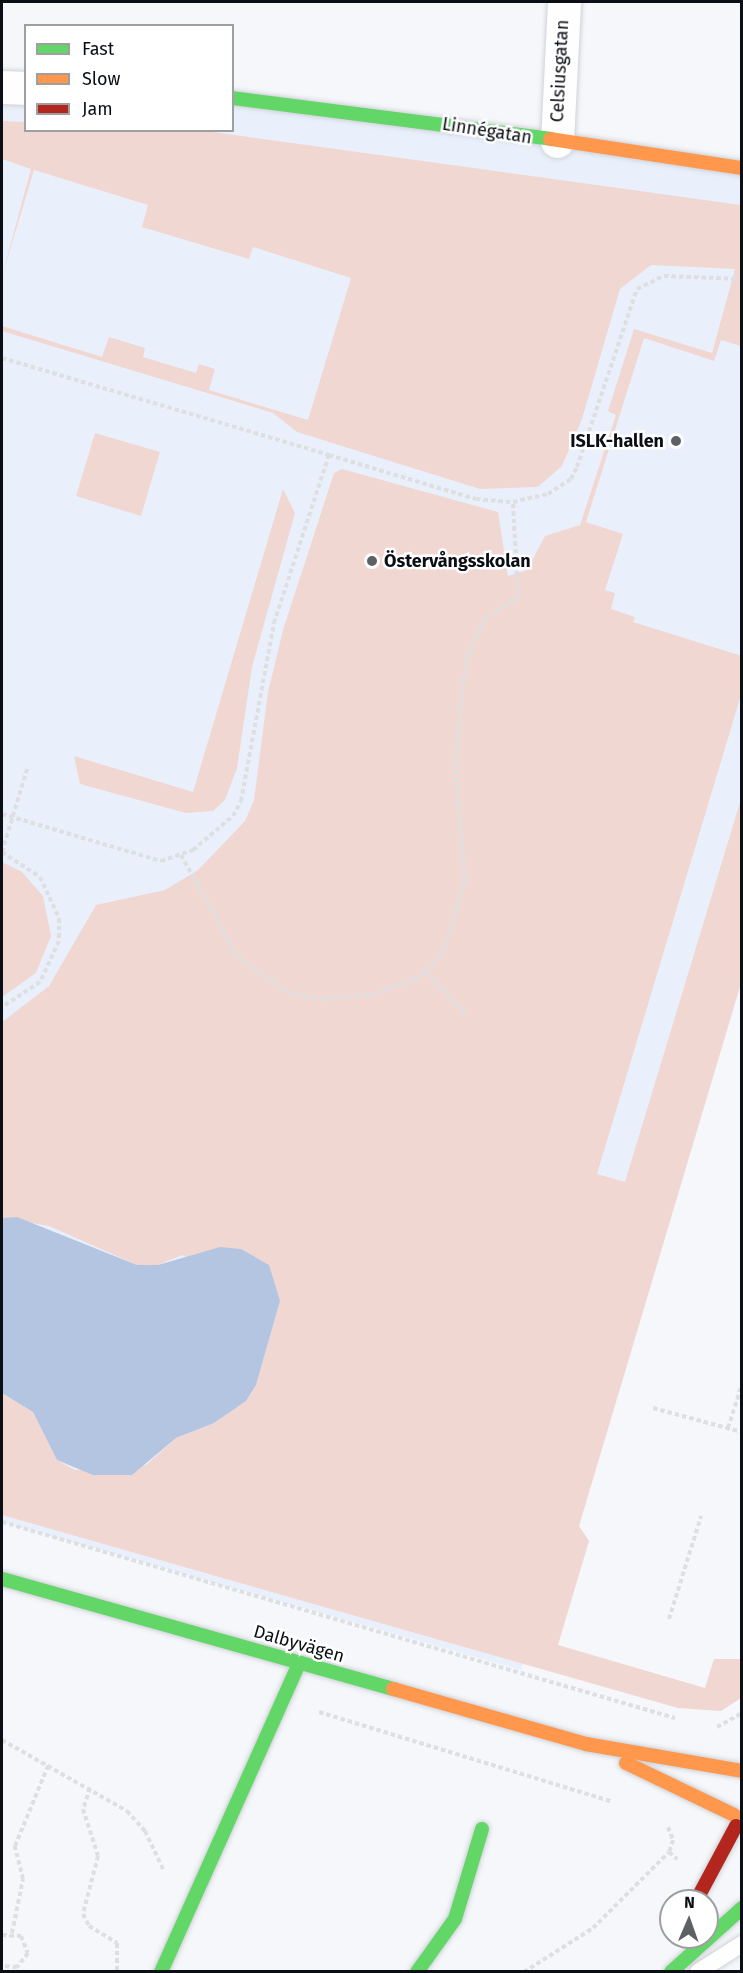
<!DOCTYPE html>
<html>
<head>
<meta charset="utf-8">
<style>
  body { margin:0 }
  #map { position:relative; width:743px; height:1973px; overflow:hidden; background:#f5f7fa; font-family:"Fira Sans",sans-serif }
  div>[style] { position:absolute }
  .built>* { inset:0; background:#e9f0fc }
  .green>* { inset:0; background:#f1d7d1 }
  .water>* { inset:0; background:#b4c5e1 }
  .path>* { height:4px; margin-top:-2px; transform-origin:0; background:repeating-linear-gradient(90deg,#dedfe0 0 4.5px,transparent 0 7.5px) }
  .roads { filter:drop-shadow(0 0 2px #cfd2d7) drop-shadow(0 0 2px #cfd2d7) }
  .lane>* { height:16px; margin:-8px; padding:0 8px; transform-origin:8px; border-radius:8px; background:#fefefe }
  .street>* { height:33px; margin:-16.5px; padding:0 16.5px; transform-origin:16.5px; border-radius:16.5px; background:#fefefe }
  .fast>* { height:14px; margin:-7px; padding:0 7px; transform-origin:7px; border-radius:7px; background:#63d668 }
  .slow>* { height:14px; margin:-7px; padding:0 7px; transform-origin:7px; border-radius:7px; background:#ff974d }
  .jam>* { height:14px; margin:-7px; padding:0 7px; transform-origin:7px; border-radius:7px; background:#b3261e }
  .dots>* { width:16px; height:16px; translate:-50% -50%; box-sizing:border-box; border:3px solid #fff; border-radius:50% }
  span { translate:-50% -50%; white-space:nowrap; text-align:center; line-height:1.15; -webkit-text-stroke:5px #fff; paint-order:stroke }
  .street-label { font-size:18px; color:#0b0e14 }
  .poi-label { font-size:18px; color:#0b0e14; font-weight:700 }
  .right { translate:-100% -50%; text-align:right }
  .left { translate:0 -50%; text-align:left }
  .frame { position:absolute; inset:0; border:3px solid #0b0e14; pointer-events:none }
  .legend { position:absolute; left:24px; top:24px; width:210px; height:108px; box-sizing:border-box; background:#fff; border:2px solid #9d9fa1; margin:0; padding:8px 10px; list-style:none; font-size:18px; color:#0b0e14 }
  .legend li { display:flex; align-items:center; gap:12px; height:30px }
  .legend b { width:30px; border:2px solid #9d9fa1 }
  .north { position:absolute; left:659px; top:1889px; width:60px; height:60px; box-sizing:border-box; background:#fff; border:2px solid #9d9fa1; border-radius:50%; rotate:2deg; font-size:16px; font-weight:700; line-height:24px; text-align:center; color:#0b0e14 }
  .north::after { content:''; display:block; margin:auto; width:21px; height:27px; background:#5d6064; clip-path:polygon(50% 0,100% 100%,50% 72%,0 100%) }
</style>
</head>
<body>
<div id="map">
  <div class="built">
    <div style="clip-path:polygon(2px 87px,25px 88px,26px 130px,232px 130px,233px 98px,741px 168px,741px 954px,521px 1670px,2px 1522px)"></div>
  </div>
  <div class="green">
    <div style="clip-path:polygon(2px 121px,25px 122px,26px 130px,205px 131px,741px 205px,741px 346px,721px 340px,714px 361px,644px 338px,586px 522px,623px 534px,605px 590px,615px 593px,611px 609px,635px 617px,633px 622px,742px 656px,741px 695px,597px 1174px,625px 1182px,741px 799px,742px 980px,579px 1526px,589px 1541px,558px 1645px,705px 1688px,714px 1659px,741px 1659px,741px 1698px,721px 1711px,678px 1708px,2px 1515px,2px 1393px,33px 1412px,57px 1460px,75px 1470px,146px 1465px,176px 1438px,214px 1423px,246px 1401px,256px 1385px,280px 1301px,182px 1255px,158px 1265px,137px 1265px,49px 1226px,2px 1218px,2px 1022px,49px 986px,96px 905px,165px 890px,198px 870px,245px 821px,254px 800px,268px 692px,283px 630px,334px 473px,342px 469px,498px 512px,508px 576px,527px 570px,545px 536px,580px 525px,616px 415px,608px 411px,634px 329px,712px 353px,735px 269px,651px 265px,620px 289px,582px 419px,562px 466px,538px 487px,480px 489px,297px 432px,273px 413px,2px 331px,2px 326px,102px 357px,109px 337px,145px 348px,143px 357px,196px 373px,199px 364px,215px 369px,209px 390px,308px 420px,351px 278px,253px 247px,249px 259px,142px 227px,148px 205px,34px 170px,2px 276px,31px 169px,2px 159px)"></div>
    <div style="clip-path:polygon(95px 433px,160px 452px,141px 516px,76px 496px)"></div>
    <div style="clip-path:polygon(283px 489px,295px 513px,252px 667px,237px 768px,225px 800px,213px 811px,186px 813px,80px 784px,74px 756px,193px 792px)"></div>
    <div style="clip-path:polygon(2px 862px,22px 872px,43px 896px,51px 936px,36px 973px,2px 997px)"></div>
  </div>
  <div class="water">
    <div style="clip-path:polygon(17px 1217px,137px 1265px,158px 1265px,220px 1247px,241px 1249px,269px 1265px,280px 1301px,256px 1385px,246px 1401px,214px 1423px,176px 1438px,132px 1475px,93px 1475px,57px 1460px,33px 1412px,2px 1393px,2px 1218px)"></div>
  </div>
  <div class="path">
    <div style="left:2px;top:358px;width:341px;rotate:16.5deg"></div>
    <div style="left:2px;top:814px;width:166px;rotate:16.5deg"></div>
    <div style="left:161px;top:861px;width:34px;rotate:-19deg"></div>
    <div style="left:193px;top:850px;width:52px;rotate:-40.4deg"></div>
    <div style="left:233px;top:816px;width:17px;rotate:-62deg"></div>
    <div style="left:241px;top:801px;width:181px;rotate:-79.5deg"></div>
    <div style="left:274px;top:623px;width:177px;rotate:-71.9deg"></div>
    <div style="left:329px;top:455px;width:153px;rotate:16.7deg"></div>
    <div style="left:476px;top:499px;width:37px;rotate:5deg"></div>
    <div style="left:513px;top:502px;width:36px;rotate:-13deg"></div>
    <div style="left:548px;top:494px;width:27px;rotate:-33deg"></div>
    <div style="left:571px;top:479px;width:13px;rotate:-63deg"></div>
    <div style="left:577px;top:467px;width:188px;rotate:-71.4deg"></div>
    <div style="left:637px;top:289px;width:30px;rotate:-26deg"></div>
    <div style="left:664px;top:276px;width:78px;rotate:2.2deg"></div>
    <div style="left:2px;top:852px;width:45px;rotate:33.3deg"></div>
    <div style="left:40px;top:877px;width:45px;rotate:65.1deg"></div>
    <div style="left:59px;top:918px;width:23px;rotate:90deg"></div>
    <div style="left:59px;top:941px;width:45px;rotate:114.9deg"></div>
    <div style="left:40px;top:982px;width:45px;rotate:146.7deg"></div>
    <div style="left:2px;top:852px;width:90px;rotate:-73.2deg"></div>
    <div style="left:181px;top:855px;width:119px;rotate:60.9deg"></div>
    <div style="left:239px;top:959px;width:61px;rotate:33.7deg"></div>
    <div style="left:290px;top:993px;width:30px;rotate:12deg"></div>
    <div style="left:319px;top:999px;width:51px;rotate:-4.5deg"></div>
    <div style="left:370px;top:995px;width:48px;rotate:-19.6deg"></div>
    <div style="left:415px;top:979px;width:36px;rotate:-42deg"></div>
    <div style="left:442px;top:955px;width:79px;rotate:-73.2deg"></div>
    <div style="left:465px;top:879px;width:111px;rotate:-95.1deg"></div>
    <div style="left:455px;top:768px;width:87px;rotate:-84.7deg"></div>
    <div style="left:463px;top:681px;width:26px;rotate:-79deg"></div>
    <div style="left:468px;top:655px;width:39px;rotate:-66deg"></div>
    <div style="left:484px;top:619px;width:40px;rotate:-32deg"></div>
    <div style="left:518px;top:598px;width:96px;rotate:-93deg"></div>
    <div style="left:426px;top:972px;width:59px;rotate:47.1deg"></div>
    <div style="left:653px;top:1408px;width:92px;rotate:15.1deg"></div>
    <div style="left:728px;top:1428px;width:46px;rotate:-72.3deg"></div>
    <div style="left:2px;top:1522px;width:701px;rotate:16.24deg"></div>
    <div style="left:669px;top:1619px;width:108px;rotate:-72.7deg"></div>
    <div style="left:319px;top:1712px;width:307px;rotate:17deg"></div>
    <div style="left:717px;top:1727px;width:29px;rotate:-29deg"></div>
    <div style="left:2px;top:1740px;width:144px;rotate:29.6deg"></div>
    <div style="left:127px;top:1811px;width:27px;rotate:48deg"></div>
    <div style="left:145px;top:1831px;width:44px;rotate:64.6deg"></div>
    <div style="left:90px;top:1788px;width:22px;rotate:108deg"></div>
    <div style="left:83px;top:1809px;width:49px;rotate:72.3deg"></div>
    <div style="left:98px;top:1856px;width:60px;rotate:104.5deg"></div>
    <div style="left:83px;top:1914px;width:13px;rotate:63deg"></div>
    <div style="left:89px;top:1926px;width:33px;rotate:31deg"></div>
    <div style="left:117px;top:1943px;width:29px;rotate:90deg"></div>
    <div style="left:668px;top:1827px;width:14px;rotate:69deg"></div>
    <div style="left:673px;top:1840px;width:13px;rotate:108deg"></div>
    <div style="left:669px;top:1852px;width:11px;rotate:41deg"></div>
    <div style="left:12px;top:1933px;width:55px;rotate:-78.5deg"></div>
    <div style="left:23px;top:1879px;width:34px;rotate:-104deg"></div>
    <div style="left:15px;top:1846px;width:87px;rotate:-67.6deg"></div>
    <div style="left:2px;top:1935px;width:19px;rotate:3deg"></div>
    <div style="left:21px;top:1936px;width:18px;rotate:68deg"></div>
    <div style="left:28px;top:1953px;width:18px;rotate:128deg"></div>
    <div style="left:17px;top:1967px;width:15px;rotate:-176deg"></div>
    <div style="left:524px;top:1972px;width:82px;rotate:-32.5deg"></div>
    <div style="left:593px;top:1928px;width:107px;rotate:-45deg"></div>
  </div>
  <div class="roads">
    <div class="lane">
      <div style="left:698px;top:1972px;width:52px;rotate:-32.5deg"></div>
    </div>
    <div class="street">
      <div style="left:2px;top:87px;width:24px;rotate:2deg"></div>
      <div style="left:557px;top:141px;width:139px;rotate:-87.1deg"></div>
    </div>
    <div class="fast">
      <div style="left:232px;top:98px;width:321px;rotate:7.3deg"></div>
      <div style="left:2px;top:1579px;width:406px;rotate:15.7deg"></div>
      <div style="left:161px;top:1972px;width:338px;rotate:-65.9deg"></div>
      <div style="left:417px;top:1972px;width:65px;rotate:-54.4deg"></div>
      <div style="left:455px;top:1919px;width:94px;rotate:-73.3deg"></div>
      <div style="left:671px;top:1972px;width:96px;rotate:-42deg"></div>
    </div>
    <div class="slow">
      <div style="left:550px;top:139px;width:194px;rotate:8.6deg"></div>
      <div style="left:393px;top:1689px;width:201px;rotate:15.9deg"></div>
      <div style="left:586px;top:1744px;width:158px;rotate:9.8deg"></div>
      <div style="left:626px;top:1763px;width:120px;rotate:25.7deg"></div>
    </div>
    <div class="jam">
      <div style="left:696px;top:1901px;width:85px;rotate:-61.9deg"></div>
    </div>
  </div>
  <div class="dots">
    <div style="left:676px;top:441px;background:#5d6064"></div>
    <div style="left:372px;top:561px;background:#5d6064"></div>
  </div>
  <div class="street-label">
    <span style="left:560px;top:71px;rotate:-87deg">Celsiusgatan</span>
    <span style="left:487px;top:131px;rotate:9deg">Linnégatan</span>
    <span style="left:299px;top:1644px;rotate:16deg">Dalbyvägen</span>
  </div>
  <div class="poi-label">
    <span class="right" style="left:664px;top:441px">ISLK-hallen</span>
    <span class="left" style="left:384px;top:561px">Östervångsskolan</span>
  </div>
  <div class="frame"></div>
  <ul class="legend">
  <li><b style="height:8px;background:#63d668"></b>Fast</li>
  <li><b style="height:8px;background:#ff974d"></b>Slow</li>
  <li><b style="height:8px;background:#b3261e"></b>Jam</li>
  </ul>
  <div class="north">N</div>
</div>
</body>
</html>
